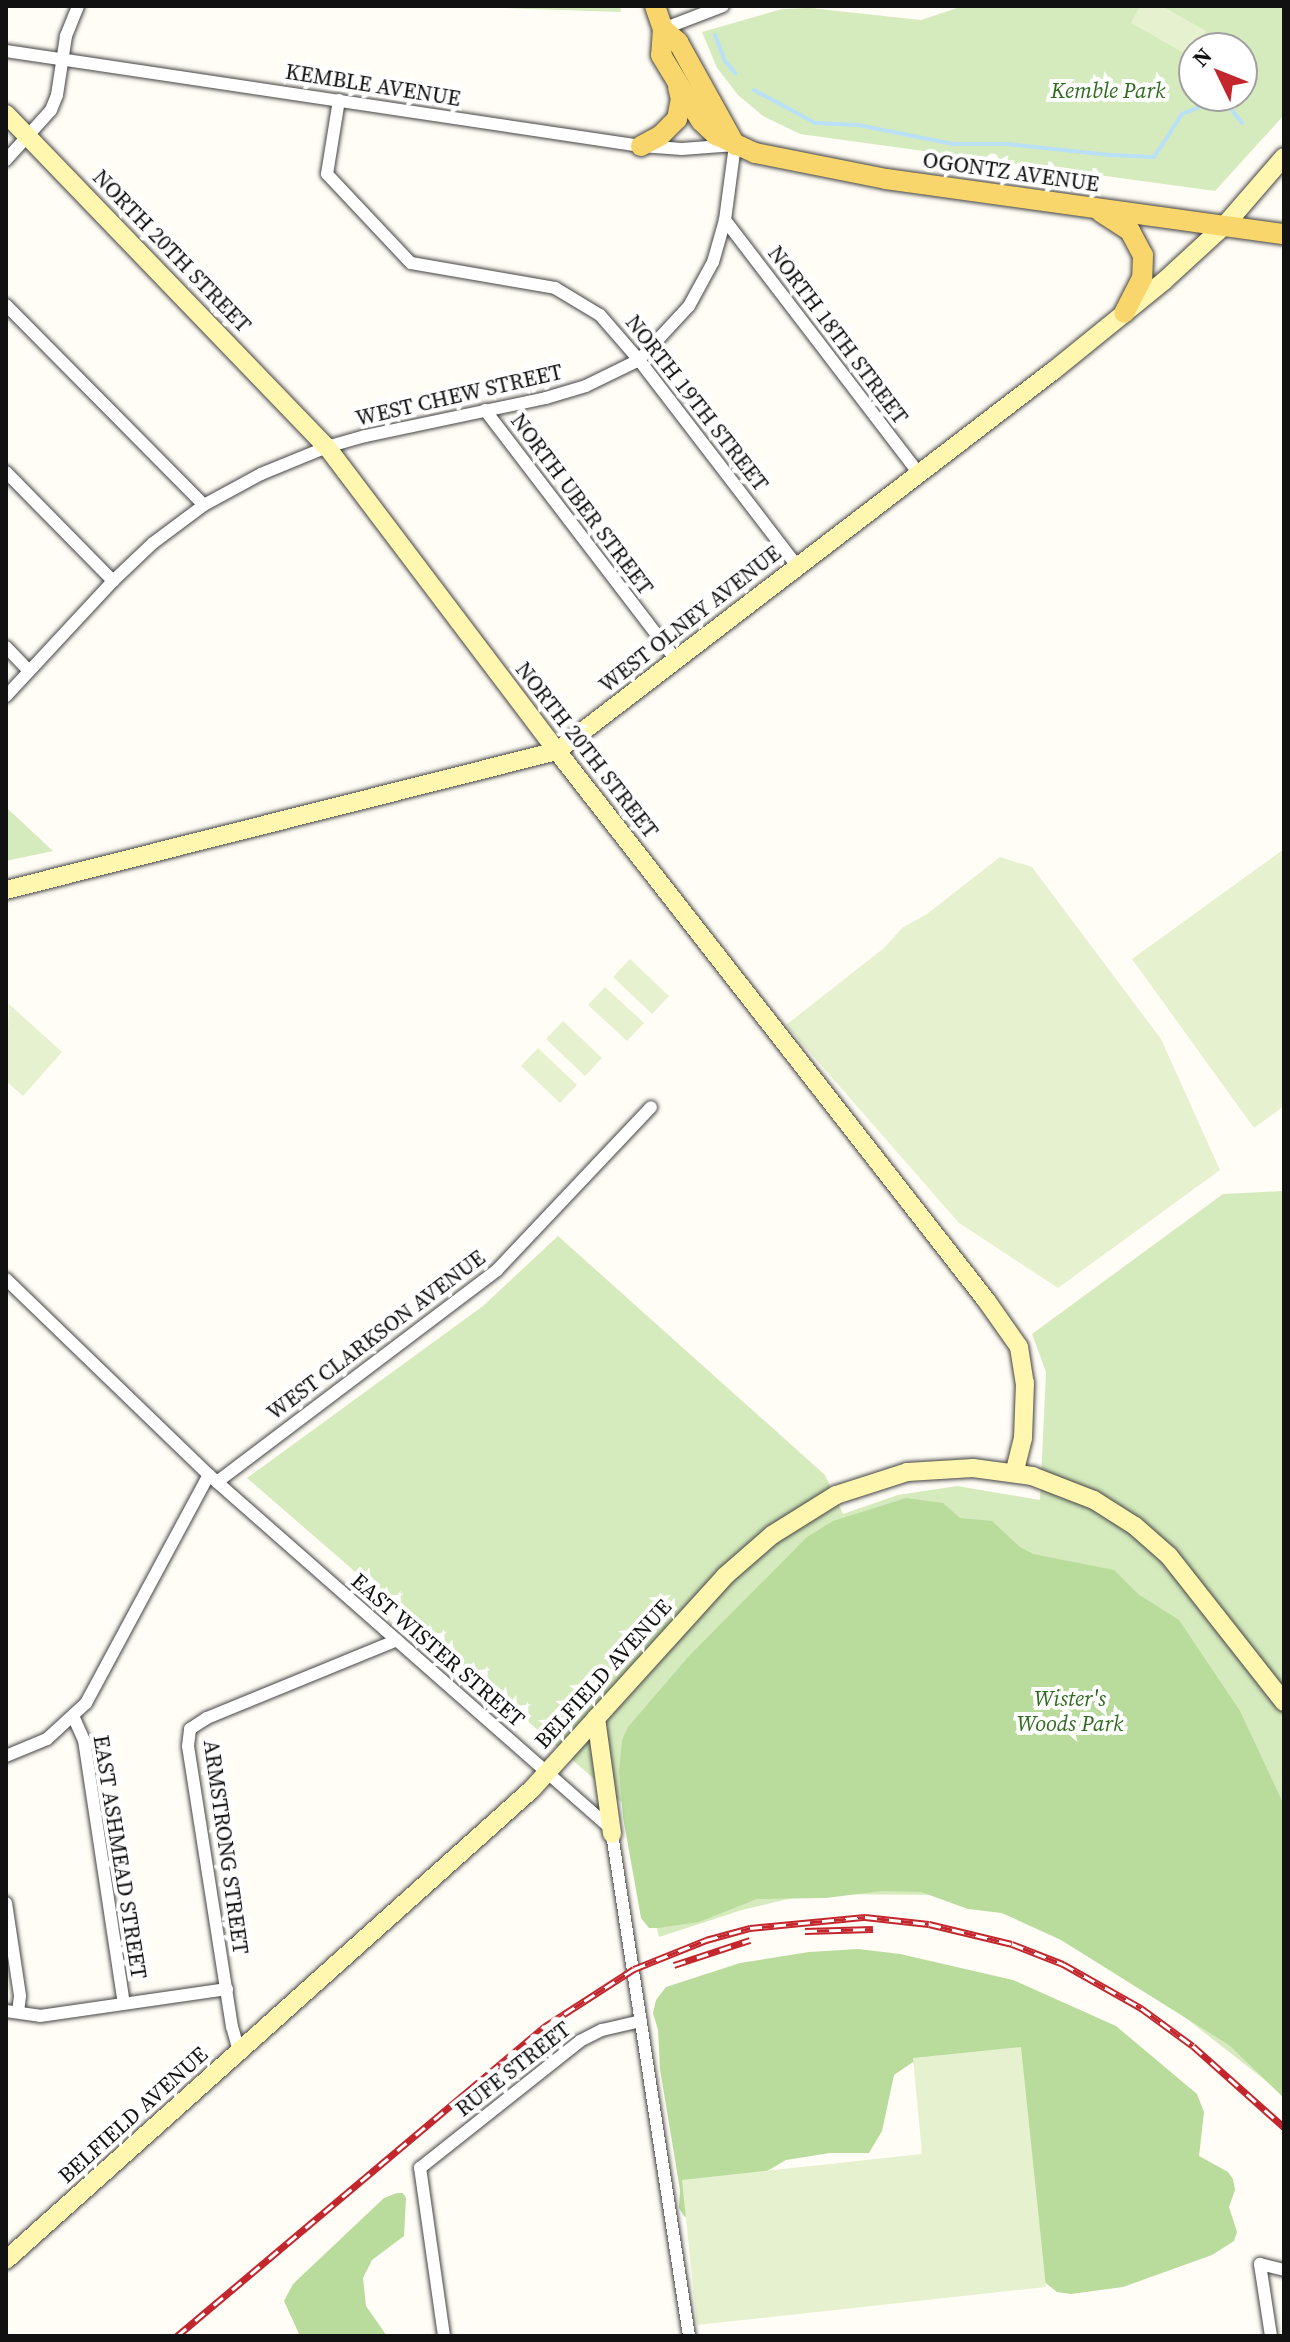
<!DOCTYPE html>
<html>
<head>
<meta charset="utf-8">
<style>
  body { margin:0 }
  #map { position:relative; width:1290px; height:2342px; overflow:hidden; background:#fffdf5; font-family:"Source Serif 4",serif }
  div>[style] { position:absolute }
  .green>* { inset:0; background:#d5ebbd }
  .forest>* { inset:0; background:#b9dc9c }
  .pitch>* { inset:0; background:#e6f2cf }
  .stream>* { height:4px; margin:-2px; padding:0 2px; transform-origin:2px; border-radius:2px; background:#b9e0f7 }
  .roads { filter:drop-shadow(0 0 2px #444) drop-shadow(0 0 2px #444) }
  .street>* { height:12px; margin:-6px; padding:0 6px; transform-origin:6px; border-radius:6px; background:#fff }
  .secondary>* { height:18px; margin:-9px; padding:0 9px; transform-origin:9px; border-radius:9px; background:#fff6b0 }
  .primary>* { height:20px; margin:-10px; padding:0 10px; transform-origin:10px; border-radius:10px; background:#f9d66b }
  .rail>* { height:7px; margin-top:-3.5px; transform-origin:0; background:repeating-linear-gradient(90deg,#fff 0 12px,#c4262e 0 24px); box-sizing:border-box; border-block:2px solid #c4262e }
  span { translate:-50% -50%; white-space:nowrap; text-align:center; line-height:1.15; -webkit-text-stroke:8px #fff; paint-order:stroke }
  .street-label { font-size:22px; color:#111 }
  .park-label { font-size:22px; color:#2f6b1f; font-style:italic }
  .frame { position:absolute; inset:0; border:8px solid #111; pointer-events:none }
  .north { position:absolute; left:1178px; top:32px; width:80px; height:80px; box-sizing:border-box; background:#fff; border:2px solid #a0a0a0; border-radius:50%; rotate:313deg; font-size:22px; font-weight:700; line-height:32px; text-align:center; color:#111 }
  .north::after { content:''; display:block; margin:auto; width:28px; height:36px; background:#c4262e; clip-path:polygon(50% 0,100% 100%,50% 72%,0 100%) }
</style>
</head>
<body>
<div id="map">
  <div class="green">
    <div style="clip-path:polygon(442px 6px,620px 6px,621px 12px,443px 6px)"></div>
    <div style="clip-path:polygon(evenodd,963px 6px,1284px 6px,1284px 115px,1215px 191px,800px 134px,763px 116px,738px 95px,717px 68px,702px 32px,782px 9px,810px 8px,921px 20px,963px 6px,1194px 48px,1242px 48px,1242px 96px,1194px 96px,1194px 48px)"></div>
    <div style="clip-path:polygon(6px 807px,53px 851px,6px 861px)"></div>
    <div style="clip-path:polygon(1284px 1191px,1284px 2095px,1150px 1990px,1080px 1940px,947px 1895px,809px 1894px,742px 1910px,659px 1937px,629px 1809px,247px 1478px,483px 1306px,558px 1236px,825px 1475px,843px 1514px,898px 1495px,957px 1486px,1040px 1500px,1046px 1372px,1032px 1334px,1223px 1194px)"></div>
  </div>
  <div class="forest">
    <div style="clip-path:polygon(906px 1498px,943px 1503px,960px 1518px,992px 1521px,1020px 1547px,1033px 1554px,1114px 1570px,1138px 1594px,1179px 1620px,1240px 1711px,1284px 1805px,1284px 2098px,1229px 2045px,1061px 1940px,1002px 1913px,968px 1909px,921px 1892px,882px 1891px,826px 1898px,757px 1899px,699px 1922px,658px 1928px,649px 1928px,641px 1918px,623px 1817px,619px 1771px,622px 1740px,628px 1727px,689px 1656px,807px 1537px,833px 1521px)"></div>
    <div style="clip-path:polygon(858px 1949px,900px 1954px,1013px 1980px,1116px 2026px,1197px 2094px,1204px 2112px,1199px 2156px,1228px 2172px,1233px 2179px,1235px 2190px,1229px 2207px,1237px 2232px,1234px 2241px,1212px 2255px,1123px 2287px,1071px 2294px,1057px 2292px,1043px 2281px,913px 2062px,894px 2075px,882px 2131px,869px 2153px,830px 2153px,786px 2160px,687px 2218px,684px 2216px,679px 2208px,680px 2190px,660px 2069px,658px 2030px,653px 2013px,656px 2000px,666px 1987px,740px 1963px,809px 1952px)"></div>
    <div style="clip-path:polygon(397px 2193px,403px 2193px,406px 2198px,404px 2236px,372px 2260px,363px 2278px,366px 2306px,387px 2336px,300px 2336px,284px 2301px,293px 2284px,384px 2198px)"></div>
  </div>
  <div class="pitch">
    <div style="clip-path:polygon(1140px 6px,1162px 6px,1206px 31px,1191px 57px,1131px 23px)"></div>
    <div style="clip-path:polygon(1284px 849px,1284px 1106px,1254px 1128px,1132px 959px)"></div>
    <div style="clip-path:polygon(1000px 857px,1032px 867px,1161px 1039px,1220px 1170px,1058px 1288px,959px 1223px,786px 1025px,884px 948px,902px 928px,927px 914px)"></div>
    <div style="clip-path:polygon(630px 959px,669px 996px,652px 1014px,613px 977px)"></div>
    <div style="clip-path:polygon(605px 987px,644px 1023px,627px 1041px,588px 1005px)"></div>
    <div style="clip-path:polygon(9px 1004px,62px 1052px,23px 1096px,6px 1081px)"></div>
    <div style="clip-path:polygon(563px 1021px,602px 1058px,585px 1076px,546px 1039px)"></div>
    <div style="clip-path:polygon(538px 1048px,577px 1085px,560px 1103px,521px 1066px)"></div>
    <div style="clip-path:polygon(1021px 2047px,1046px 2287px,697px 2325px,682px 2180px,922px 2154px,913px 2058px)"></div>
  </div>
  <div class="stream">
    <div style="left:715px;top:35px;width:28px;rotate:69deg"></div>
    <div style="left:725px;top:61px;width:16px;rotate:50deg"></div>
    <div style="left:754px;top:90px;width:69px;rotate:28.4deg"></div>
    <div style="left:815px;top:123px;width:43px;rotate:2.7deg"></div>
    <div style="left:858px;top:125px;width:97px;rotate:11.3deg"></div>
    <div style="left:953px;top:144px;width:53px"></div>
    <div style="left:1006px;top:144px;width:105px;rotate:6deg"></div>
    <div style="left:1110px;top:155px;width:44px;rotate:2.6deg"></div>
    <div style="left:1154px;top:157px;width:51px;rotate:-56.9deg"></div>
    <div style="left:1182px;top:114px;width:43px;rotate:-21.8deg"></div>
    <div style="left:1222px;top:98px;width:32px;rotate:51deg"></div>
  </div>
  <div class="roads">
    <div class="street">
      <div style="left:663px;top:29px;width:64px;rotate:-21deg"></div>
      <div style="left:6px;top:51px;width:642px;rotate:8.51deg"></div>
      <div style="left:641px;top:146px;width:41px;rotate:4.2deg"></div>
      <div style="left:682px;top:149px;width:53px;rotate:-4.3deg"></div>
      <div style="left:735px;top:145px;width:76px;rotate:97.6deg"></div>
      <div style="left:725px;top:220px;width:44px;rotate:105.9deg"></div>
      <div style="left:713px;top:262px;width:50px;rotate:118.6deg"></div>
      <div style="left:689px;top:306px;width:74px;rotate:132.8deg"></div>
      <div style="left:639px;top:360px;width:59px;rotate:153.9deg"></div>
      <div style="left:586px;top:386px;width:42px;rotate:163.3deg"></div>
      <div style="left:546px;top:398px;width:185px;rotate:168.1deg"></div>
      <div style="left:365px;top:436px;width:40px;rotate:164deg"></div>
      <div style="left:327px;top:447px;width:71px;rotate:157.8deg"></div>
      <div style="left:261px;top:474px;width:65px;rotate:151.5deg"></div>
      <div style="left:204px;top:505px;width:64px;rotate:143.3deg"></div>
      <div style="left:153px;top:543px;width:55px;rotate:136.5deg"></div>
      <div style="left:113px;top:581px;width:157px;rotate:132.9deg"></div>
      <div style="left:339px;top:100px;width:75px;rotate:99.2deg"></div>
      <div style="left:327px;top:174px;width:122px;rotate:46.7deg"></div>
      <div style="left:411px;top:263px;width:146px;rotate:9.8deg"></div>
      <div style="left:555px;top:288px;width:52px;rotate:31deg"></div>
      <div style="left:600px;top:315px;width:60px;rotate:49.1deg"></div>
      <div style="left:639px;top:360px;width:260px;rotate:52.5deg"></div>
      <div style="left:6px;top:160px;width:67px;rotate:-48deg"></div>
      <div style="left:51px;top:110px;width:16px;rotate:-68deg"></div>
      <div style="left:57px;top:95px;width:60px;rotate:-81.3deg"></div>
      <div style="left:66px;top:36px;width:32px;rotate:-68deg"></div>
      <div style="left:725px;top:220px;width:320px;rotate:52.6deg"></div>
      <div style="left:6px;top:305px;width:281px;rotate:45.3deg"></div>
      <div style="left:485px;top:410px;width:315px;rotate:52.6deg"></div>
      <div style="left:6px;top:472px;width:153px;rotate:45.5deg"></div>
      <div style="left:6px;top:647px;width:33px;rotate:46deg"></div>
      <div style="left:6px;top:1279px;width:282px;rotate:44deg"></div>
      <div style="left:209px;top:1475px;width:531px;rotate:41.34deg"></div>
      <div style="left:608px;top:1826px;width:9px;rotate:63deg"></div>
      <div style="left:612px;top:1834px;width:508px;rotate:81.28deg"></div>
      <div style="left:217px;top:1482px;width:351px;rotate:-37.1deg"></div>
      <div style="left:497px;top:1270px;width:224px;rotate:-46.6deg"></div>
      <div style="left:74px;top:1718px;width:24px;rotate:66deg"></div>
      <div style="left:84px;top:1740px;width:266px;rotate:81.4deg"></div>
      <div style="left:6px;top:1756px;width:44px;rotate:-22.5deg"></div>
      <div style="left:47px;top:1739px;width:53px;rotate:-42.7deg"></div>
      <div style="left:86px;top:1703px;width:259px;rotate:-61.7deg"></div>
      <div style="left:6px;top:1903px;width:94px;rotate:81.4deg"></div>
      <div style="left:20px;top:1996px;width:16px;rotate:97deg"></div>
      <div style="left:6px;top:2011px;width:34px;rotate:8deg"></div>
      <div style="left:40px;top:2016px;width:189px;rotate:-8.2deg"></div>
      <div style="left:239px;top:2051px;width:25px;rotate:-106deg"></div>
      <div style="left:232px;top:2027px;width:284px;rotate:-98.9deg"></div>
      <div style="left:188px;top:1746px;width:17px;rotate:-83deg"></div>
      <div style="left:190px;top:1729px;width:20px;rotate:-33deg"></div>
      <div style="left:207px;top:1718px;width:205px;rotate:-22.3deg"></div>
      <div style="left:444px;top:2336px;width:170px;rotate:-98.1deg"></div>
      <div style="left:420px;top:2168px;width:204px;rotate:-38.4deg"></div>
      <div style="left:580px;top:2041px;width:25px;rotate:-27deg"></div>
      <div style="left:602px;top:2030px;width:40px;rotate:-13deg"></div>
      <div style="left:1271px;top:2336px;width:73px;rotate:-98.7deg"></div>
      <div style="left:1260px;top:2264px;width:25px;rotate:14deg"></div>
    </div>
    <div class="secondary">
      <div style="left:6px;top:114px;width:463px;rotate:46.1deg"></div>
      <div style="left:327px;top:447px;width:381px;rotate:52.9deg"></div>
      <div style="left:557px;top:751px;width:697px;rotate:52deg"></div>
      <div style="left:986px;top:1300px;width:57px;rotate:54.9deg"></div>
      <div style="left:1019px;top:1347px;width:36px;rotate:81deg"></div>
      <div style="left:1025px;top:1383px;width:55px;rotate:92.1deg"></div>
      <div style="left:1023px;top:1438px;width:34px;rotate:104deg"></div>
      <div style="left:6px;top:890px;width:568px;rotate:-14.16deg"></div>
      <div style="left:557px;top:751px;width:625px;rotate:-37.46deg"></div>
      <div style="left:1053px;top:371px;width:143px;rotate:-39deg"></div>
      <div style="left:1164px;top:281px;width:83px;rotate:-42.6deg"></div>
      <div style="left:1225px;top:225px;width:90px;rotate:-49.1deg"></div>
      <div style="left:596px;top:1718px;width:117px;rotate:82.1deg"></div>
      <div style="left:6px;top:2260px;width:706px;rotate:-41.84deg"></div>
      <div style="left:532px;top:1789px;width:287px;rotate:-47.8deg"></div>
      <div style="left:725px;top:1576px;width:62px;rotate:-41.1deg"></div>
      <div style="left:772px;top:1535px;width:75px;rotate:-32deg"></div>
      <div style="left:836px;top:1495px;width:75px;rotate:-17.9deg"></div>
      <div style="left:907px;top:1472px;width:66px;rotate:-3.5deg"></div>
      <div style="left:973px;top:1468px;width:60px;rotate:7.7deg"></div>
      <div style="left:1032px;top:1476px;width:66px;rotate:21.2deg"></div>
      <div style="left:1094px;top:1500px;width:49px;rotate:32.4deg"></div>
      <div style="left:1135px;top:1526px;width:45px;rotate:41.4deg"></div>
      <div style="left:1169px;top:1556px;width:186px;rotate:51.8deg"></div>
    </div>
    <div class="primary">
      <div style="left:655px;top:6px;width:24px;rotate:71deg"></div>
      <div style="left:663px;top:29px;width:26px;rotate:94deg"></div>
      <div style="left:661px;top:55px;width:77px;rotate:58.8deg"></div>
      <div style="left:701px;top:121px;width:21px;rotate:43deg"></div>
      <div style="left:716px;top:135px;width:43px;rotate:24.8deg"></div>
      <div style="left:755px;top:153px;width:134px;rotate:11.2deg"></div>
      <div style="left:886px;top:179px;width:402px;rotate:7.9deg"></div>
      <div style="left:663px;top:29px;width:20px;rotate:41deg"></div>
      <div style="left:678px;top:42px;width:118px;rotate:61deg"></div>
      <div style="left:641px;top:146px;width:21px;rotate:-28deg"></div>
      <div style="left:660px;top:136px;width:24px;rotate:-45deg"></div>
      <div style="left:677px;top:119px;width:20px;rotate:-79deg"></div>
      <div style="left:681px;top:99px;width:12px;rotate:-104deg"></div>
      <div style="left:1101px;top:212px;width:35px;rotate:33deg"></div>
      <div style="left:1130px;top:231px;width:27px;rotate:62deg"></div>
      <div style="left:1143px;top:255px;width:23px;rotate:92deg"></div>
      <div style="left:1142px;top:278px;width:39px;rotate:117deg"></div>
    </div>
  </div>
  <div class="rail">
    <div style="left:805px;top:1931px;width:68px;rotate:-1.7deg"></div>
    <div style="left:674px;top:1965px;width:80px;rotate:-18.2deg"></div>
    <div style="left:177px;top:2336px;width:480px;rotate:-40.1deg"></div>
    <div style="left:544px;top:2027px;width:107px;rotate:-32.8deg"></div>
    <div style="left:634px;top:1969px;width:78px;rotate:-21.9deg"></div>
    <div style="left:706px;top:1940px;width:46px;rotate:-15.3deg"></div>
    <div style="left:750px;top:1928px;width:116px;rotate:-5.5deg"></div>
    <div style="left:865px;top:1917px;width:64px;rotate:6.2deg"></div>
    <div style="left:929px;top:1924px;width:85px;rotate:13.5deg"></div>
    <div style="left:1012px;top:1944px;width:55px;rotate:21.4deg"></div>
    <div style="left:1063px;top:1964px;width:90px;rotate:29.4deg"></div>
    <div style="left:1141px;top:2008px;width:64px;rotate:36.2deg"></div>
    <div style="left:1193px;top:2046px;width:122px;rotate:41.7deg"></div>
  </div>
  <div class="street-label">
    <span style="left:373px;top:85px;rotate:9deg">KEMBLE AVENUE</span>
    <span style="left:1011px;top:172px;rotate:8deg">OGONTZ AVENUE</span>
    <span style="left:172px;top:251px;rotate:46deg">NORTH 20TH STREET</span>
    <span style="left:838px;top:335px;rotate:53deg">NORTH 18TH STREET</span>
    <span style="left:459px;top:395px;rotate:-13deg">WEST CHEW STREET</span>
    <span style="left:697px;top:403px;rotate:52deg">NORTH 19TH STREET</span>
    <span style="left:582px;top:504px;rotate:53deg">NORTH UBER STREET</span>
    <span style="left:690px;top:619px;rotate:-38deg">WEST OLNEY AVENUE</span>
    <span style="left:587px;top:750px;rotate:52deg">NORTH 20TH STREET</span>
    <span style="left:376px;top:1335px;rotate:-37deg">WEST CLARKSON AVENUE</span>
    <span style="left:438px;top:1650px;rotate:41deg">EAST WISTER STREET</span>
    <span style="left:603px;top:1674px;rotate:-48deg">BELFIELD AVENUE</span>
    <span style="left:226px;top:1847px;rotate:82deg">ARMSTRONG STREET</span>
    <span style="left:120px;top:1857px;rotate:81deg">EAST ASHMEAD STREET</span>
    <span style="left:513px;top:2069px;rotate:-38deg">RUFE STREET</span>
    <span style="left:133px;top:2115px;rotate:-42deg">BELFIELD AVENUE</span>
  </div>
  <div class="park-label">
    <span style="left:1108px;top:91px">Kemble Park</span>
    <span style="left:1070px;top:1711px">Wister's<br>Woods Park</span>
  </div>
  <div class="frame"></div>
  <div class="north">N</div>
</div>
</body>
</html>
